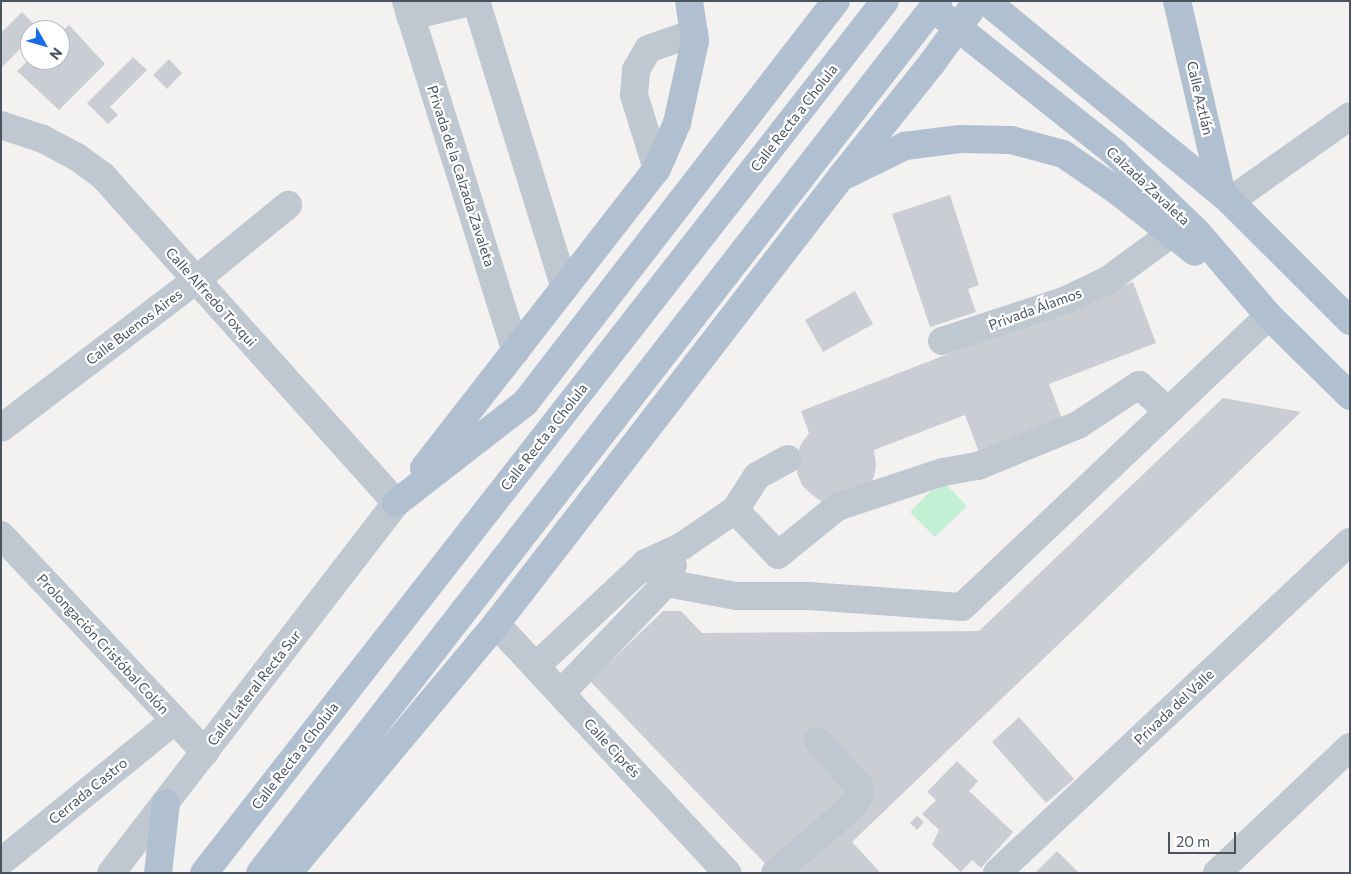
<!DOCTYPE html>
<html>
<head>
<meta charset="utf-8">
<style>
  body { margin:0 }
  #map { position:relative; width:1351px; height:874px; overflow:hidden; background:#f4f1f1; font-family:Commissioner,sans-serif }
  div>[style] { position:absolute }
  .green>* { inset:0; background:#c1f0d4 }
  .building>* { inset:0; background:#cbcdd4 }
  .minor>* { height:28px; margin:-14px; padding:0 14px; transform-origin:14px; border-radius:14px; background:#bfc8d0 }
  .major>* { height:28px; margin:-14px; padding:0 14px; transform-origin:14px; border-radius:14px; background:#b1c0d0 }
  span { translate:-50% -50%; white-space:nowrap; text-align:center; line-height:1.15; -webkit-text-stroke:4.5px #fff; paint-order:stroke }
  .street-label { font-size:14px; color:#49545f }
  .frame { position:absolute; inset:0; border:2px solid #49545f; pointer-events:none }
  .north { position:absolute; left:20px; top:20px; width:50px; height:50px; box-sizing:border-box; background:#fff; border:1px solid #b6bbbf; border-radius:50%; rotate:128deg; font-size:14px; font-weight:700; line-height:20px; text-align:center; color:#49545f }
  .north::after { content:''; display:block; margin:auto; width:18px; height:22px; background:#196ee6; clip-path:polygon(50% 0,100% 100%,50% 72%,0 100%) }
  .scale { position:absolute; left:1168px; top:832px; width:68px; height:22px; box-sizing:border-box; border:2px solid #49545f; border-top:0; padding-left:6px; font-size:15px; line-height:18px; white-space:nowrap; color:#49545f; -webkit-text-stroke:4px #fff; paint-order:stroke }
</style>
</head>
<body>
<div id="map">
  <div class="green">
    <div style="clip-path:polygon(942px 480px,967px 506px,935px 537px,910px 512px)"></div>
  </div>
  <div class="building">
    <div style="clip-path:polygon(22px 12px,40px 30px,30px 30px,30px 39px,1px 68px,1px 33px)"></div>
    <div style="clip-path:polygon(69px 25px,105px 64px,59px 110px,17px 71px,29px 60px,60px 60px,60px 33px)"></div>
    <div style="clip-path:polygon(133px 57px,147px 70px,110px 107px,118px 115px,108px 124px,87px 103px)"></div>
    <div style="clip-path:polygon(169px 59px,182px 73px,167px 89px,153px 75px)"></div>
    <div style="clip-path:polygon(950px 195px,979px 285px,968px 289px,976px 312px,930px 327px,892px 214px)"></div>
    <div style="clip-path:polygon(1133px 282px,1156px 343px,1049px 384px,1066px 429px,982px 460px,965px 415px,874px 450px,876px 465px,874px 477px,867px 488px,834px 503px,821px 501px,811px 494px,802px 485px,797px 473px,796px 460px,800px 446px,809px 433px,801px 411px)"></div>
    <div style="clip-path:polygon(855px 291px,873px 324px,823px 352px,805px 320px)"></div>
    <div style="clip-path:polygon(1223px 398px,1301px 412px,852px 842px,879px 871px,877px 873px,774px 873px,590px 681px,663px 611px,681px 611px,702px 633px,979px 631px)"></div>
    <div style="clip-path:polygon(1019px 717px,1074px 779px,1046px 803px,992px 742px)"></div>
    <div style="clip-path:polygon(957px 761px,978px 781px,969px 791px,1013px 832px,981px 868px,972px 860px,961px 872px,932px 845px,939px 830px,922px 814px,936px 800px,927px 792px)"></div>
    <div style="clip-path:polygon(917px 816px,924px 822px,917px 830px,910px 823px)"></div>
    <div style="clip-path:polygon(1057px 851px,1079px 873px,1035px 873px)"></div>
  </div>
  <div class="minor">
    <div style="left:406px;top:1px;width:367px;rotate:72.6deg"></div>
    <div style="left:476px;top:1px;width:300px;rotate:72.8deg"></div>
    <div style="left:410px;top:16px;width:67px;rotate:-13deg"></div>
    <div style="left:1px;top:125px;width:44px;rotate:18.4deg"></div>
    <div style="left:43px;top:139px;width:38px;rotate:28deg"></div>
    <div style="left:77px;top:157px;width:32px;rotate:36deg"></div>
    <div style="left:103px;top:176px;width:439px;rotate:48.1deg"></div>
    <div style="left:396px;top:503px;width:467px;rotate:127.6deg"></div>
    <div style="left:657px;top:169px;width:77px;rotate:-107.3deg"></div>
    <div style="left:634px;top:95px;width:25px;rotate:-85deg"></div>
    <div style="left:636px;top:70px;width:24px;rotate:-60deg"></div>
    <div style="left:648px;top:49px;width:49px;rotate:-19.2deg"></div>
    <div style="left:1230px;top:201px;width:147px;rotate:-35.3deg"></div>
    <div style="left:942px;top:341px;width:128px;rotate:-18.2deg"></div>
    <div style="left:1064px;top:301px;width:49px;rotate:-25.5deg"></div>
    <div style="left:1108px;top:280px;width:79px;rotate:-36.3deg"></div>
    <div style="left:1px;top:428px;width:245px;rotate:-37.2deg"></div>
    <div style="left:196px;top:280px;width:119px;rotate:-39.2deg"></div>
    <div style="left:735px;top:510px;width:62px;rotate:46.3deg"></div>
    <div style="left:778px;top:555px;width:76px;rotate:-39.1deg"></div>
    <div style="left:837px;top:507px;width:112px;rotate:-18.3deg"></div>
    <div style="left:943px;top:472px;width:36px;rotate:-10deg"></div>
    <div style="left:978px;top:466px;width:108px;rotate:-22.3deg"></div>
    <div style="left:1078px;top:425px;width:73px;rotate:-33.3deg"></div>
    <div style="left:1139px;top:385px;width:38px;rotate:42deg"></div>
    <div style="left:1px;top:535px;width:298px;rotate:46.8deg"></div>
    <div style="left:646px;top:563px;width:28px;rotate:45deg"></div>
    <div style="left:666px;top:583px;width:71px;rotate:10.5deg"></div>
    <div style="left:736px;top:596px;width:73px"></div>
    <div style="left:809px;top:596px;width:153px;rotate:4.1deg"></div>
    <div style="left:962px;top:607px;width:423px;rotate:-43.5deg"></div>
    <div style="left:496px;top:624px;width:340px;rotate:47.1deg"></div>
    <div style="left:536px;top:666px;width:151px;rotate:-43.1deg"></div>
    <div style="left:646px;top:563px;width:40px;rotate:-25deg"></div>
    <div style="left:682px;top:546px;width:64px;rotate:-34.2deg"></div>
    <div style="left:735px;top:510px;width:40px;rotate:-57.1deg"></div>
    <div style="left:757px;top:476px;width:35px;rotate:-29deg"></div>
    <div style="left:561px;top:693px;width:152px;rotate:-46.3deg"></div>
    <div style="left:666px;top:583px;width:19px;rotate:-69deg"></div>
    <div style="left:1px;top:862px;width:223px;rotate:-39.2deg"></div>
    <div style="left:775px;top:873px;width:103px;rotate:-40.7deg"></div>
    <div style="left:853px;top:806px;width:14px;rotate:-60deg"></div>
    <div style="left:860px;top:794px;width:8px;rotate:-97deg"></div>
    <div style="left:859px;top:786px;width:61px;rotate:-132.3deg"></div>
    <div style="left:997px;top:873px;width:484px;rotate:-43.2deg"></div>
    <div style="left:1217px;top:873px;width:183px;rotate:-43.5deg"></div>
  </div>
  <div class="major">
    <div style="left:986px;top:1px;width:315px;rotate:39.3deg"></div>
    <div style="left:1230px;top:201px;width:170px;rotate:45deg"></div>
    <div style="left:1177px;top:1px;width:198px;rotate:76.9deg"></div>
    <div style="left:943px;top:16px;width:220px;rotate:38.5deg"></div>
    <div style="left:1115px;top:153px;width:115px;rotate:43.9deg"></div>
    <div style="left:1198px;top:233px;width:109px;rotate:49.5deg"></div>
    <div style="left:1269px;top:316px;width:114px;rotate:44.6deg"></div>
    <div style="left:846px;top:175px;width:66px;rotate:-26.2deg"></div>
    <div style="left:905px;top:146px;width:55px;rotate:-7.3deg"></div>
    <div style="left:960px;top:139px;width:51px;rotate:1.1deg"></div>
    <div style="left:1011px;top:140px;width:54px;rotate:15.1deg"></div>
    <div style="left:1063px;top:154px;width:64px;rotate:34.2deg"></div>
    <div style="left:1116px;top:190px;width:100px;rotate:38.1deg"></div>
    <div style="left:424px;top:468px;width:379px;rotate:-52.1deg"></div>
    <div style="left:657px;top:169px;width:50px;rotate:-66.5deg"></div>
    <div style="left:677px;top:123px;width:84px;rotate:-77.6deg"></div>
    <div style="left:695px;top:41px;width:40px;rotate:-98.5deg"></div>
    <div style="left:396px;top:503px;width:163px;rotate:-37.8deg"></div>
    <div style="left:525px;top:403px;width:508px;rotate:-52.27deg"></div>
    <div style="left:158px;top:873px;width:70px;rotate:-83.5deg"></div>
    <div style="left:204px;top:873px;width:1106px;rotate:-52.01deg"></div>
    <div style="left:260px;top:873px;width:1105px;rotate:-52.13deg"></div>
    <div style="left:288px;top:873px;width:324px;rotate:-50.1deg"></div>
    <div style="left:496px;top:624px;width:565px;rotate:-52.34deg"></div>
    <div style="left:841px;top:177px;width:146px;rotate:-51.4deg"></div>
    <div style="left:932px;top:63px;width:77px;rotate:-54deg"></div>
  </div>
  <div class="street-label">
    <span style="left:1200px;top:98px;rotate:77deg">Calle Aztlán</span>
    <span style="left:794px;top:118px;rotate:-52deg">Calle Recta a Cholula</span>
    <span style="left:461px;top:176px;rotate:72deg">Privada de la Calzada Zavaleta</span>
    <span style="left:1148px;top:186px;rotate:43deg">Calzada Zavaleta</span>
    <span style="left:211px;top:297px;rotate:48deg">Calle Alfredo Toxqui</span>
    <span style="left:1035px;top:309px;rotate:-20deg">Privada Álamos</span>
    <span style="left:134px;top:327px;rotate:-37deg">Calle Buenos Aires</span>
    <span style="left:544px;top:437px;rotate:-52deg">Calle Recta a Cholula</span>
    <span style="left:103px;top:644px;rotate:47deg">Prolongación Cristóbal Colón</span>
    <span style="left:254px;top:688px;rotate:-52deg">Calle Lateral Recta Sur</span>
    <span style="left:1174px;top:707px;rotate:-43deg">Privada del Valle</span>
    <span style="left:612px;top:748px;rotate:47deg">Calle Ciprés</span>
    <span style="left:295px;top:756px;rotate:-52deg">Calle Recta a Cholula</span>
    <span style="left:88px;top:791px;rotate:-39deg">Cerrada Castro</span>
  </div>
  <div class="frame"></div>
  <div class="north">N</div>
  <div class="scale">20 m</div>
</div>
</body>
</html>
